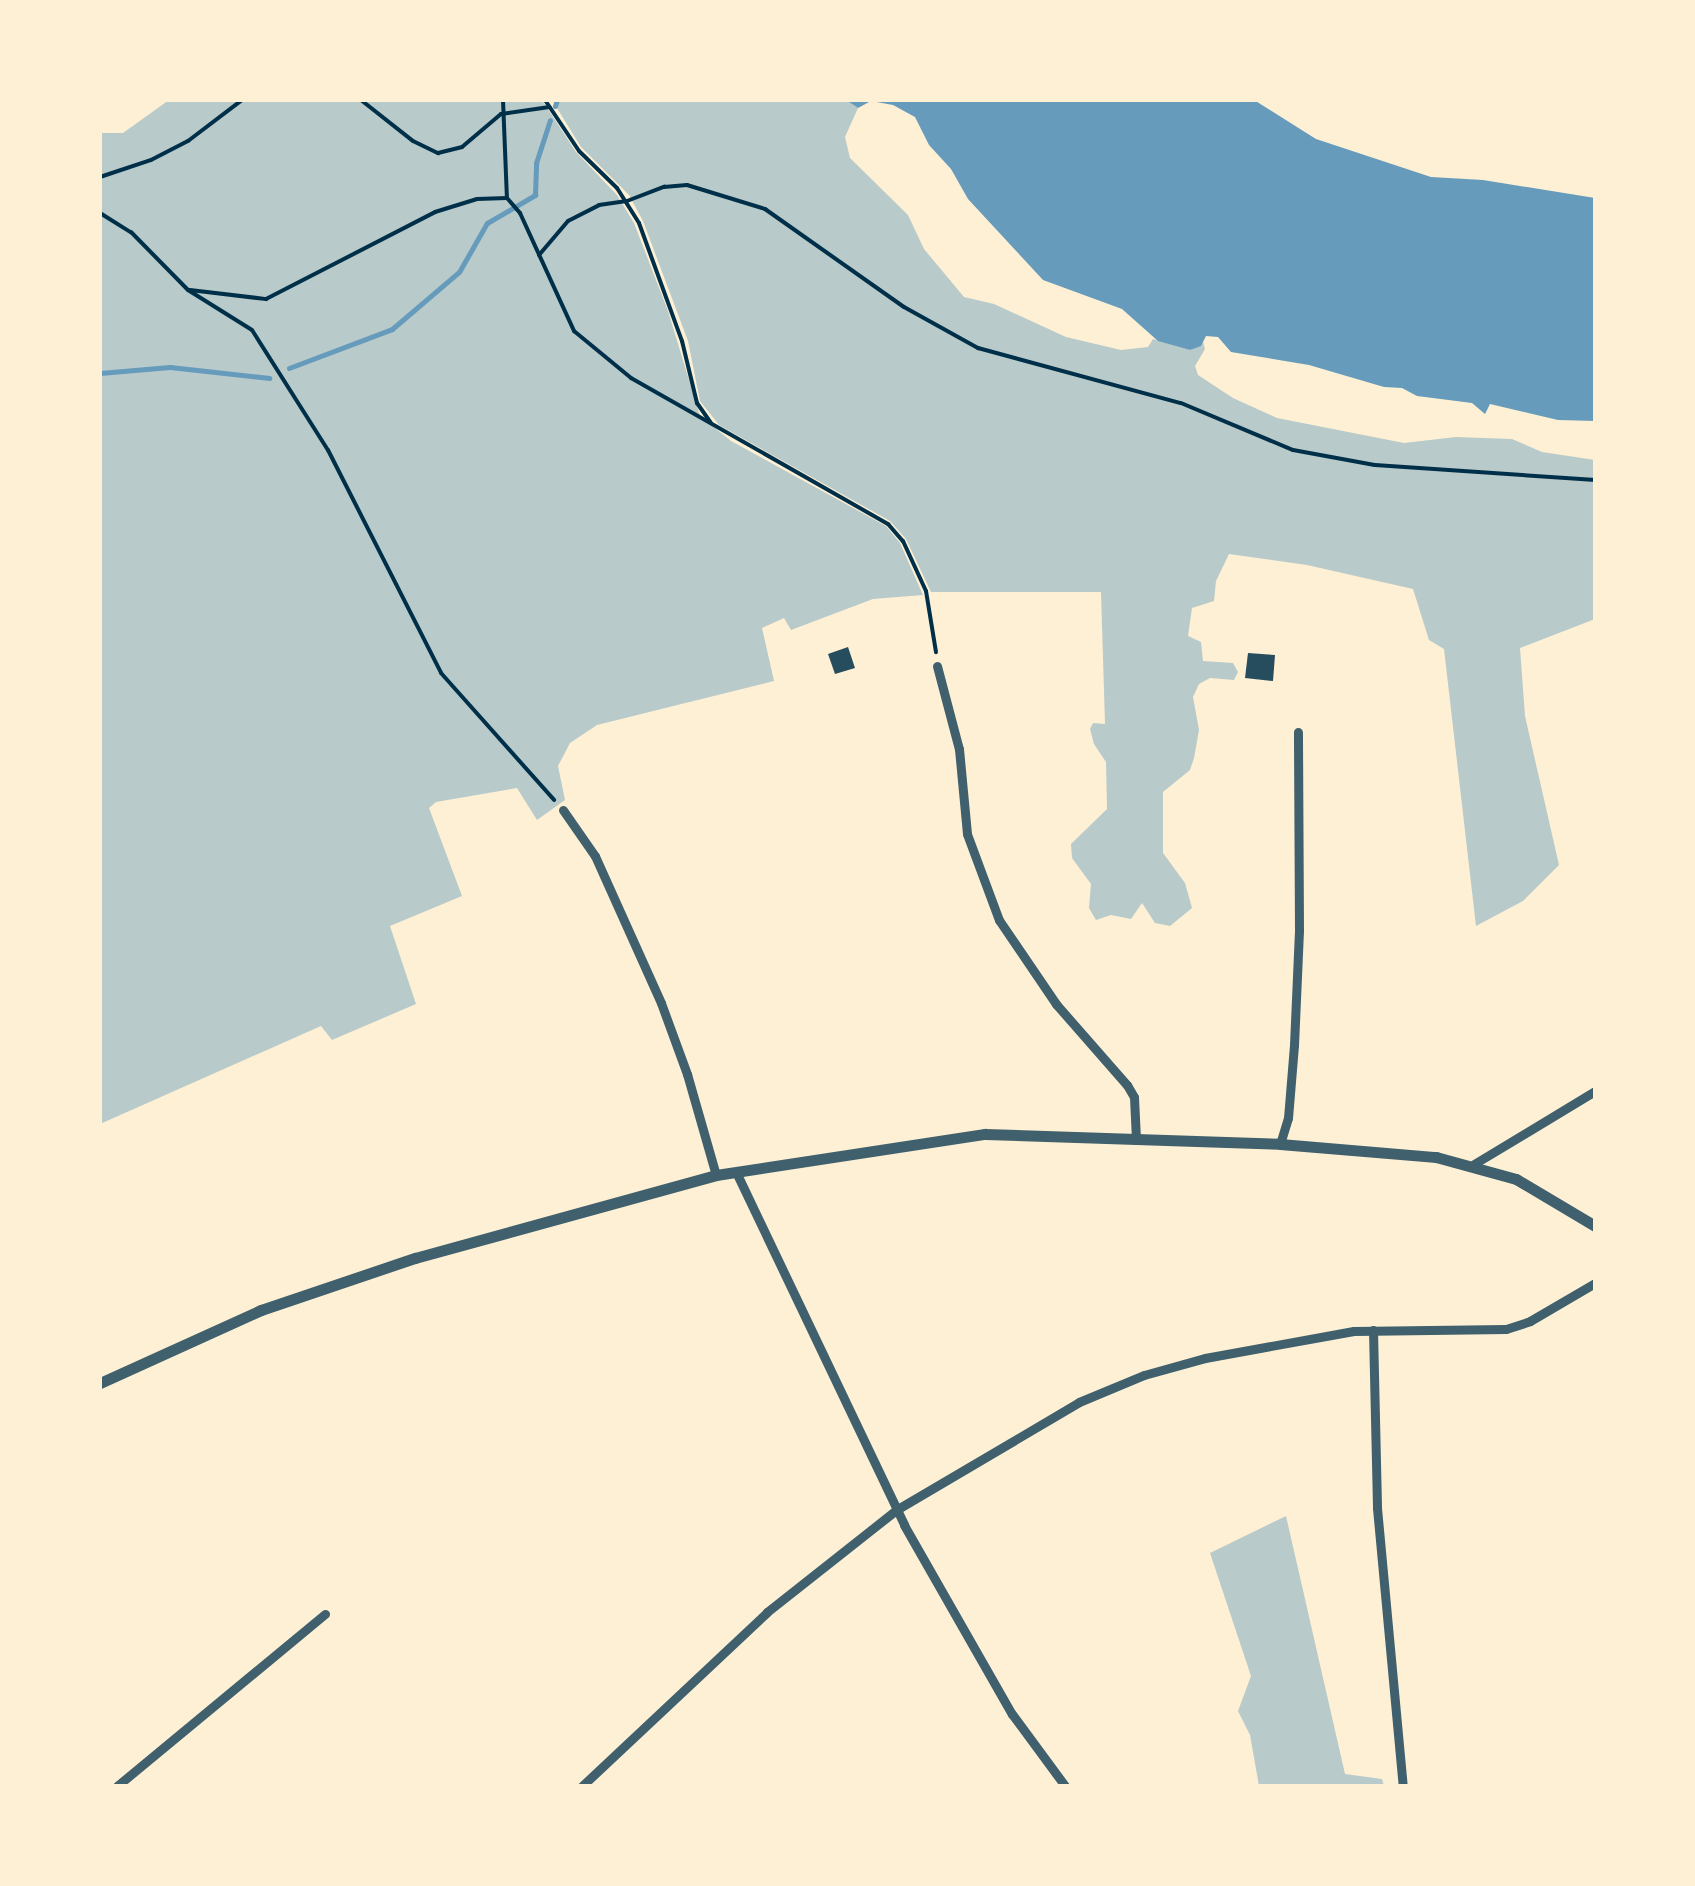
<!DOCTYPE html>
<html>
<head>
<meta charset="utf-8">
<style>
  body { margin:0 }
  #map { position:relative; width:1695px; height:1886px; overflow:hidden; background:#fdf0d5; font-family:Helvetica,sans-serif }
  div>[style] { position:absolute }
  .green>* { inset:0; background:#b9caca }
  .water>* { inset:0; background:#669bbc }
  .stream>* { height:5px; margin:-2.5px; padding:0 2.5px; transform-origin:2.5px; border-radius:2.5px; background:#669bbc }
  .building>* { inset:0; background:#264d5e }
  .path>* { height:4px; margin:-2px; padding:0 2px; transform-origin:2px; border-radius:2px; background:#003049 }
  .minor>* { height:9px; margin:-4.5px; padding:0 4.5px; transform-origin:4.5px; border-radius:4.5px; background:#3f606c }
  .tertiary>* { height:11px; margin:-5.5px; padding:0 5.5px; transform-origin:5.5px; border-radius:5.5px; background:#3f606c }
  span { translate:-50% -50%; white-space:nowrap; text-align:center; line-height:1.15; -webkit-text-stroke:9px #fdf0d5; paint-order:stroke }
  .frame { position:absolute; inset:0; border:102px solid #fdf0d5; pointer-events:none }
</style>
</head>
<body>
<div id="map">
  <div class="green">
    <div style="clip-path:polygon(169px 100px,542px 100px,576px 152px,617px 195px,634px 223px,668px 311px,700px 416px,731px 441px,886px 526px,900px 543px,923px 595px,873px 599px,791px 630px,784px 618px,762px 628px,774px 681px,597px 725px,570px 743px,558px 766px,565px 800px,537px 820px,517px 788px,436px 802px,429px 808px,462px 896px,390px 926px,416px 1004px,332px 1040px,321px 1026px,100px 1124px,100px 133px,123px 133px)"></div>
    <div style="clip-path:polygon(552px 100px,846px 100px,858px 108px,845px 137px,850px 158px,908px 215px,924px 249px,964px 297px,994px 304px,1066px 337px,1121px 350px,1148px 347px,1153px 339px,1190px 350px,1203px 342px,1205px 349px,1195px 366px,1198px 375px,1233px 398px,1277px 418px,1404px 443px,1456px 437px,1512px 439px,1542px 452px,1595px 460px,1595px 619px,1520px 648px,1525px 716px,1559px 865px,1523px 901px,1476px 926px,1444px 649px,1429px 640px,1413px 589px,1307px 565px,1229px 554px,1216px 581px,1214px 601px,1192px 608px,1188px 636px,1201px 642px,1203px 661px,1233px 663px,1238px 672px,1234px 680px,1210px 678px,1199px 684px,1193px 697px,1199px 730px,1194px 758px,1190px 770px,1163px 792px,1163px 853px,1185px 883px,1192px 908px,1170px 926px,1155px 923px,1142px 903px,1131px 919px,1111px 915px,1096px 920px,1089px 908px,1091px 884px,1072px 858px,1071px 844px,1107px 809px,1106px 762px,1094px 744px,1090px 729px,1093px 723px,1105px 724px,1101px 592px,931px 592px,906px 539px,890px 521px,719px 425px,700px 401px,688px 341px,643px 221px,629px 195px,581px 147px)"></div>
    <div style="clip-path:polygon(1286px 1516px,1345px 1774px,1382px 1779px,1384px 1786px,1259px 1786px,1250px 1735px,1238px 1711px,1251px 1676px,1210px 1553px)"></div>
  </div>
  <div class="water">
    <div style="clip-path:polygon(846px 100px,1254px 100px,1316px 139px,1431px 177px,1483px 180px,1595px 198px,1595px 421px,1558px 420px,1490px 404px,1485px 414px,1472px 403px,1417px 396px,1402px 388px,1384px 387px,1309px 365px,1231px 352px,1218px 337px,1206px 336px,1201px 346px,1190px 350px,1158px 341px,1122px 309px,1043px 280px,968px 199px,951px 169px,929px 145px,915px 117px,893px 105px,871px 101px,858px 108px)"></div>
  </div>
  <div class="stream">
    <div style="left:555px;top:106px;width:6px;rotate:-72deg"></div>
    <div style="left:289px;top:368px;width:110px;rotate:-20.7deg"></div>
    <div style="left:392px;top:329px;width:88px;rotate:-40.4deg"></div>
    <div style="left:459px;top:272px;width:56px;rotate:-60.3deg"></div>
    <div style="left:487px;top:223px;width:56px;rotate:-30.3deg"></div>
    <div style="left:535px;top:195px;width:32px;rotate:-88deg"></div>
    <div style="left:536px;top:163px;width:45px;rotate:-72deg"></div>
    <div style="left:100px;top:373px;width:70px;rotate:-4.9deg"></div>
    <div style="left:170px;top:367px;width:100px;rotate:6.3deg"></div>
  </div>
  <div class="building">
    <div style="clip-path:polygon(848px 647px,855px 668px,835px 674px,828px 654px)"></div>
    <div style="clip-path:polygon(1248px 653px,1275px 655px,1273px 681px,1245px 678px)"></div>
  </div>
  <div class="path">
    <div style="left:361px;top:100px;width:66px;rotate:38.3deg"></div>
    <div style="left:413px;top:141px;width:28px;rotate:26deg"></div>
    <div style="left:438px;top:153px;width:25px;rotate:-14deg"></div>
    <div style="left:462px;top:147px;width:51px;rotate:-40.2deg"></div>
    <div style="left:501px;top:114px;width:49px;rotate:-8.3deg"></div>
    <div style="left:503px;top:100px;width:98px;rotate:87.7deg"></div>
    <div style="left:507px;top:198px;width:20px;rotate:49deg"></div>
    <div style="left:520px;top:213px;width:130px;rotate:65.4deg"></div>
    <div style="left:574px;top:331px;width:74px;rotate:39.5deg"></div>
    <div style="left:631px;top:378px;width:296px;rotate:29.6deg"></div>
    <div style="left:888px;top:524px;width:23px;rotate:49deg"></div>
    <div style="left:903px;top:541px;width:55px;rotate:65.3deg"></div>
    <div style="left:926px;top:591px;width:62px;rotate:80.7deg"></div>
    <div style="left:545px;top:100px;width:61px;rotate:56.3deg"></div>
    <div style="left:579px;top:151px;width:53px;rotate:44.2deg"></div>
    <div style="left:617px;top:188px;width:41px;rotate:57.8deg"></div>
    <div style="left:639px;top:223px;width:126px;rotate:70deg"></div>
    <div style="left:682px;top:341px;width:64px;rotate:76.4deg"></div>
    <div style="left:697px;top:403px;width:24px;rotate:55deg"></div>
    <div style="left:100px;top:177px;width:54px;rotate:-18.4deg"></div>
    <div style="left:151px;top:160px;width:42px;rotate:-27.2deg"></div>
    <div style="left:188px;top:141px;width:68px;rotate:-37.2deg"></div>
    <div style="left:100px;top:213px;width:36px;rotate:32deg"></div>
    <div style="left:131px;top:232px;width:81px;rotate:45.5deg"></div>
    <div style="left:188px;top:290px;width:75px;rotate:32deg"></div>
    <div style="left:252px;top:330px;width:142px;rotate:57.7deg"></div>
    <div style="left:328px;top:450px;width:250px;rotate:63.1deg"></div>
    <div style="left:441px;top:673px;width:170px;rotate:48.3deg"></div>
    <div style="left:539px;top:255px;width:45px;rotate:-49.5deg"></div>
    <div style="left:568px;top:221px;width:35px;rotate:-27deg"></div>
    <div style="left:599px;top:205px;width:28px;rotate:-8deg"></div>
    <div style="left:627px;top:201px;width:40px;rotate:-21deg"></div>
    <div style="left:664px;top:187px;width:23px;rotate:-5deg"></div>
    <div style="left:687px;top:185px;width:82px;rotate:17.1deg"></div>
    <div style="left:765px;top:209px;width:170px;rotate:35.2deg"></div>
    <div style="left:904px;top:307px;width:85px;rotate:29deg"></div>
    <div style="left:978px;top:348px;width:210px;rotate:15.2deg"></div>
    <div style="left:1181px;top:403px;width:121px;rotate:22.8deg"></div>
    <div style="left:1293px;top:450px;width:83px;rotate:10.4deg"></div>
    <div style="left:1375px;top:465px;width:221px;rotate:3.9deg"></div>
    <div style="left:190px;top:290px;width:77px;rotate:6.8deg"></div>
    <div style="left:266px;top:299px;width:190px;rotate:-27.2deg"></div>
    <div style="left:435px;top:212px;width:44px;rotate:-17.2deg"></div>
    <div style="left:477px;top:199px;width:30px;rotate:-2deg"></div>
  </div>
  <div class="minor">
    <div style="left:937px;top:666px;width:86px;rotate:75.2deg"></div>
    <div style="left:959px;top:749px;width:85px;rotate:84.6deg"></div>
    <div style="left:967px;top:834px;width:92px;rotate:69.6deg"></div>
    <div style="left:999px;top:920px;width:102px;rotate:55.8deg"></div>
    <div style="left:1056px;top:1004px;width:108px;rotate:48.8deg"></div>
    <div style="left:1127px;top:1085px;width:14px;rotate:60deg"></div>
    <div style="left:1134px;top:1097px;width:43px;rotate:87.3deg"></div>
    <div style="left:563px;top:810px;width:56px;rotate:55.2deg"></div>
    <div style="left:595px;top:856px;width:161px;rotate:65.8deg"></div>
    <div style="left:661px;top:1003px;width:76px;rotate:69.9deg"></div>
    <div style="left:687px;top:1074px;width:105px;rotate:74deg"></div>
    <div style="left:1280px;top:1144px;width:27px;rotate:-73deg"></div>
    <div style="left:1288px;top:1118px;width:73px;rotate:-85.3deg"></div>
    <div style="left:1294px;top:1045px;width:115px;rotate:-87.5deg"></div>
    <div style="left:1299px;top:930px;width:198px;rotate:-90.3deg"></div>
    <div style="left:1474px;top:1164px;width:141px;rotate:-31.1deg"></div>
    <div style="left:736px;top:1172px;width:391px;rotate:64.5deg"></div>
    <div style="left:904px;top:1525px;width:218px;rotate:60.3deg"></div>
    <div style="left:1012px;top:1714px;width:89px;rotate:53.6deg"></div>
    <div style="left:1373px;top:1330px;width:178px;rotate:88.7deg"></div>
    <div style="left:1377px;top:1508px;width:279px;rotate:84.7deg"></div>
    <div style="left:117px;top:1786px;width:270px;rotate:-39.6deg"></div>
    <div style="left:582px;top:1786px;width:254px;rotate:-43.2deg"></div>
    <div style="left:767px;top:1612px;width:164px;rotate:-38.3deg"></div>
    <div style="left:896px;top:1510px;width:212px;rotate:-30.5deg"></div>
    <div style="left:1079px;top:1402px;width:70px;rotate:-22.6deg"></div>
    <div style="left:1144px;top:1375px;width:63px;rotate:-15.6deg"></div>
    <div style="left:1205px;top:1358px;width:151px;rotate:-10.3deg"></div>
    <div style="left:1354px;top:1331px;width:152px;rotate:-0.8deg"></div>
    <div style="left:1506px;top:1329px;width:25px;rotate:-18deg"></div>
    <div style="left:1530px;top:1321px;width:75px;rotate:-30.3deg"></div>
  </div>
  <div class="tertiary">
    <div style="left:100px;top:1383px;width:177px;rotate:-24.4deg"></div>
    <div style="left:261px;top:1310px;width:163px;rotate:-18.7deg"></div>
    <div style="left:415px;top:1258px;width:312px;rotate:-15.4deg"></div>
    <div style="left:716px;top:1175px;width:272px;rotate:-8.7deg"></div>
    <div style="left:985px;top:1134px;width:295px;rotate:1.9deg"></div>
    <div style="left:1280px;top:1144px;width:157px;rotate:4.8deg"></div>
    <div style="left:1436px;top:1157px;width:83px;rotate:15.4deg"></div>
    <div style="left:1516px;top:1179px;width:92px;rotate:30.7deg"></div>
  </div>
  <div class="frame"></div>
</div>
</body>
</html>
